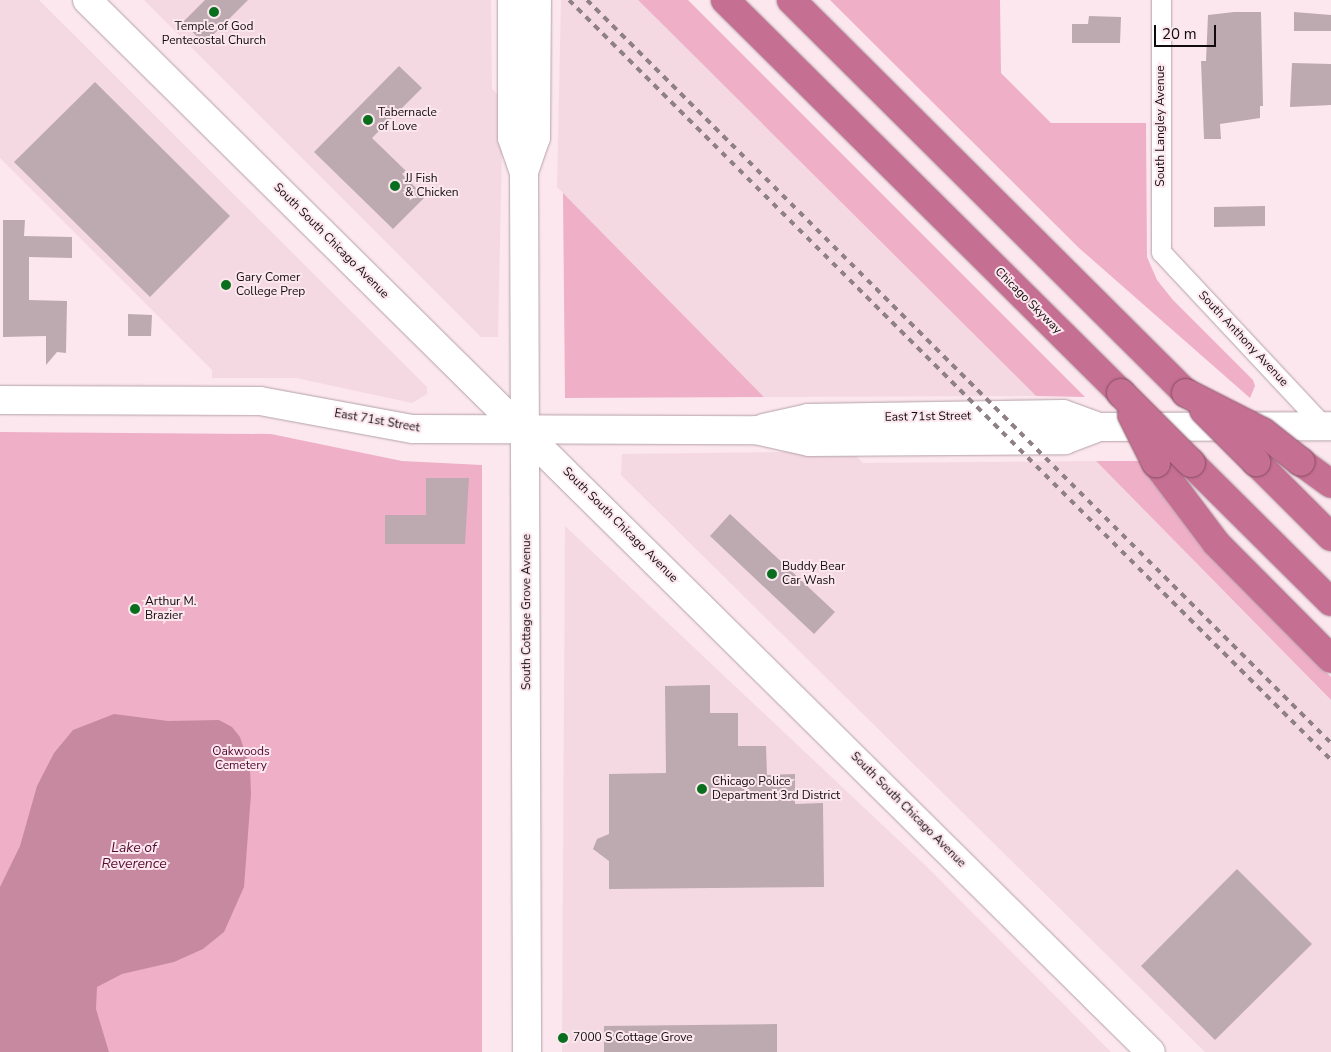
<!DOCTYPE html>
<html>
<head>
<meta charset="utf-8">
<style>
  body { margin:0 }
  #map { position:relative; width:1331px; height:1052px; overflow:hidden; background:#fce7ee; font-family:"Nunito Sans",sans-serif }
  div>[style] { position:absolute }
  .built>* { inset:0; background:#f4d9e3 }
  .green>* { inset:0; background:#efb0c7 }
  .water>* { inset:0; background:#c689a0 }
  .building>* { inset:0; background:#bda9b0 }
  .roads { filter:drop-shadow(0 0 1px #b4a1a8) drop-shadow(0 0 1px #b4a1a8) }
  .street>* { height:19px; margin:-9.5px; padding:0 9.5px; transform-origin:9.5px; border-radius:9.5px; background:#fff }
  .secondary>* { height:28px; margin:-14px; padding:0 14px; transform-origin:14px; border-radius:14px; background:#fff }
  .highway>* { height:28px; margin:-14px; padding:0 14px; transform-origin:14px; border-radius:14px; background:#c56f92 }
  .rail>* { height:4px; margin-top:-2px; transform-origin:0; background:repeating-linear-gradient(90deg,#8e8084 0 6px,transparent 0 12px) }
  .bridges { filter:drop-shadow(0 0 1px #864c63) drop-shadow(0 0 1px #864c63) }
  .highway-bridge>* { height:28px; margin:-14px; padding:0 14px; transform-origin:14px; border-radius:14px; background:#c56f92 }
  .dots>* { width:14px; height:14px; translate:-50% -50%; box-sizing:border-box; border:2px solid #fce7ee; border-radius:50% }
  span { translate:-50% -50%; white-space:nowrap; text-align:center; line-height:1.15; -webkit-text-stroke:4px #fce7ee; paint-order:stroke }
  .poi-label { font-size:12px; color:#110b0d }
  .left { translate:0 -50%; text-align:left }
  .street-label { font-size:12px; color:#110b0d }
  .park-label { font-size:12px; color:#51072e }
  .water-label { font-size:14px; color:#550c31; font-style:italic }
  .scale { position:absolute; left:1154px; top:25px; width:62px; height:22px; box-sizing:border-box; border:2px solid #110b0d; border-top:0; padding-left:6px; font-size:15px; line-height:18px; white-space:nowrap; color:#110b0d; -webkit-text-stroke:4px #fce7ee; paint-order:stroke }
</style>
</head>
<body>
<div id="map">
  <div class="built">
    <div style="clip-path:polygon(0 0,39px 0,427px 387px,427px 394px,412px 403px,296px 378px,212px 378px,212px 370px,0 158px)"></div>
    <div style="clip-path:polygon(144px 0,491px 0,492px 89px,503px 99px,498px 337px,481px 337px)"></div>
    <div style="clip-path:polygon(561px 0,638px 0,1036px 396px,764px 397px,557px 187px)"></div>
    <div style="clip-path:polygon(852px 451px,863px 463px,1096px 461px,1331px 700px,1331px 1052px,1205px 1052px,621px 475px,622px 454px)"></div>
    <div style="clip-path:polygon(565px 526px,926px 866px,1111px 1052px,562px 1052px)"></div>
  </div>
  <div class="green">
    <div style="clip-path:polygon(638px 0,688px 0,1085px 397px,1036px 396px)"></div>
    <div style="clip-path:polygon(830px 0,1000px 0,1001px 73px,1051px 123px,1146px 123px,1147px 257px,1157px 280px,1173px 300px,1253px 380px,1255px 386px,1250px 398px,1079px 248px)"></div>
    <div style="clip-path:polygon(563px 193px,764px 397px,565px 398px)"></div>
    <div style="clip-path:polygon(0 432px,271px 434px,402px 461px,482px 465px,482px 1052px,0 1052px)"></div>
    <div style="clip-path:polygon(1096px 461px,1140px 461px,1228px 569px,1331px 677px,1331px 700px)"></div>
  </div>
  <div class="water">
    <div style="clip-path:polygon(114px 714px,168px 721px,219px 720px,232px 727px,240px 737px,250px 767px,251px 794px,244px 887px,224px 932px,203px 949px,174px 962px,122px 974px,97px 987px,96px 1009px,109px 1052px,0 1052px,0 887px,20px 846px,37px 786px,54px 753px,73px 730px)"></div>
  </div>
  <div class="building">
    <div style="clip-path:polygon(205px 0,248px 0,204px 44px,183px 22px)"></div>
    <div style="clip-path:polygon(1234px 12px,1261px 12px,1263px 106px,1260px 106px,1260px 118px,1220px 124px,1221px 139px,1204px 139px,1201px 61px,1206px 61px,1208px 15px)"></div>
    <div style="clip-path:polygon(1294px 12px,1331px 15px,1331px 31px,1294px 31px)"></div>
    <div style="clip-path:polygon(1089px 16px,1121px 17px,1120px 43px,1072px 43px,1072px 24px,1088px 24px)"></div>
    <div style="clip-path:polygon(1292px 63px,1331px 64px,1331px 105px,1290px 107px)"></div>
    <div style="clip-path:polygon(399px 66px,422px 88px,372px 138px,406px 171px,402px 174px,425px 197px,393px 229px,314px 152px)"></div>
    <div style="clip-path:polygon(95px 82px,230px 216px,150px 297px,14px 162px)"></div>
    <div style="clip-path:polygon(1265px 206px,1265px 226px,1214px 227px,1214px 207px)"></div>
    <div style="clip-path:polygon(3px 220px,25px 220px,24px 236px,72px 237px,72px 258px,29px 257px,29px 300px,67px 301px,66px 353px,57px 352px,46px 365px,46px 336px,3px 337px)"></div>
    <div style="clip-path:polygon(128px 314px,152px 315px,151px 336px,128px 336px)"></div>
    <div style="clip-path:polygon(426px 478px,469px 478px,465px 544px,385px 544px,385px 515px,426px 515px)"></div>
    <div style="clip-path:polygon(730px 514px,835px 612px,814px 634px,710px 536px)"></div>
    <div style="clip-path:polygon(710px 685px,710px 713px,738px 713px,738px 746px,766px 746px,767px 775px,795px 774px,795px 804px,823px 803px,824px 887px,609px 889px,609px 861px,593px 849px,597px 839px,609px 834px,609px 774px,666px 773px,665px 686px)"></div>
    <div style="clip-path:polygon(1237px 869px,1312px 944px,1215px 1040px,1141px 966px)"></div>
    <div style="clip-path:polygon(777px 1024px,777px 1052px,604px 1052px,604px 1026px)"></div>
  </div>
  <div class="roads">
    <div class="street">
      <div style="left:1161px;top:0;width:252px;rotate:90deg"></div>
      <div style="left:1161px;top:252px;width:238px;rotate:46.9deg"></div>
    </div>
    <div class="secondary">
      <div style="left:87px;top:0;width:1496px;rotate:44.68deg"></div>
      <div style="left:512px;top:0;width:138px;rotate:90deg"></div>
      <div style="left:512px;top:138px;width:36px;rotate:71deg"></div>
      <div style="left:524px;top:172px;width:880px;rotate:89.8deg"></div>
      <div style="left:524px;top:172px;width:36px;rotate:-71deg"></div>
      <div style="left:536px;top:138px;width:138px;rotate:-89.6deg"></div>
      <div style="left:0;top:400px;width:260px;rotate:0.2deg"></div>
      <div style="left:260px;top:401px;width:156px;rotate:10.4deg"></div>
      <div style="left:413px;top:429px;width:343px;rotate:0.2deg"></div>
      <div style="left:756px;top:430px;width:54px;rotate:12.8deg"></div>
      <div style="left:809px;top:442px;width:256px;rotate:-0.4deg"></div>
      <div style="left:1065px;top:440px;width:36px;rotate:-21deg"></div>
      <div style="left:1099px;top:427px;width:232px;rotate:-0.2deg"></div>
      <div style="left:764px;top:428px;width:45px;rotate:-12.8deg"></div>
      <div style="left:808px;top:418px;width:255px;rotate:-0.9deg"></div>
      <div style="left:1063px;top:414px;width:38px;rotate:20deg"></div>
    </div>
    <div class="highway">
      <div style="left:725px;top:0;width:558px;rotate:44.78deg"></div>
      <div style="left:791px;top:0;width:557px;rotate:44.85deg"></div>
      <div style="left:1256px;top:462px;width:106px;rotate:45deg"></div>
      <div style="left:1301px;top:462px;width:37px;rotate:36deg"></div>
      <div style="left:1156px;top:463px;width:100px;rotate:53.1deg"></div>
      <div style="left:1216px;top:543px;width:163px;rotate:45.2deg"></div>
      <div style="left:1191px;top:463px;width:197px;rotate:44.8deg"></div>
    </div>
  </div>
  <div class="rail">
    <div style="left:569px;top:0;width:1076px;rotate:44.92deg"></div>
    <div style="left:587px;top:0;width:1051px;rotate:44.96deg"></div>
  </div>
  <div class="bridges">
    <div class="highway-bridge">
      <div style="left:1121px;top:393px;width:99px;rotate:45deg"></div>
      <div style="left:1186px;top:393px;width:86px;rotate:26.9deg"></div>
      <div style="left:1263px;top:432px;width:48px;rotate:38.3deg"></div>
      <div style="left:1204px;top:410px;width:74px;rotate:45deg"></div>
      <div style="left:1132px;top:415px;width:54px;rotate:63.4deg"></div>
    </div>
  </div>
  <div class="dots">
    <div style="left:214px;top:12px;background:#096f1e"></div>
    <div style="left:368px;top:120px;background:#096f1e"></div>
    <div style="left:395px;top:186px;background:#096f1e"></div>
    <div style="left:226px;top:285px;background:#096f1e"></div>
    <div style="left:772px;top:574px;background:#096f1e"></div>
    <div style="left:135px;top:609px;background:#096f1e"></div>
    <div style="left:702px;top:789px;background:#096f1e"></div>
    <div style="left:563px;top:1038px;background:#096f1e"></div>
  </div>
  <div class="poi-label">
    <span style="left:214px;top:34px">Temple of God<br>Pentecostal Church</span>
    <span class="left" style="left:378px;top:120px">Tabernacle<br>of Love</span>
    <span class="left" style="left:405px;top:186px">JJ Fish<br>&amp; Chicken</span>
    <span class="left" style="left:236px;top:285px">Gary Comer<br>College Prep</span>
    <span class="left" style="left:782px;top:574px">Buddy Bear<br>Car Wash</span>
    <span class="left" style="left:145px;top:609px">Arthur M.<br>Brazier</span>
    <span class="left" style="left:712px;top:789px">Chicago Police<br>Department 3rd District</span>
    <span class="left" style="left:573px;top:1038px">7000 S Cottage Grove</span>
  </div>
  <div class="street-label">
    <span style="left:1161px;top:126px;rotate:-90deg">South Langley Avenue</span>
    <span style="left:331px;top:241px;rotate:45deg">South South Chicago Avenue</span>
    <span style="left:1028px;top:301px;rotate:45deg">Chicago Skyway</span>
    <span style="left:1243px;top:339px;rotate:47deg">South Anthony Avenue</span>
    <span style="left:928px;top:417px;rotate:-1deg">East 71st Street</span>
    <span style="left:377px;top:421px;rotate:10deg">East 71st Street</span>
    <span style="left:620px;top:525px;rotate:45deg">South South Chicago Avenue</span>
    <span style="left:527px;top:612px;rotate:-90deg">South Cottage Grove Avenue</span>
    <span style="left:908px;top:810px;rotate:45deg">South South Chicago Avenue</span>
  </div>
  <div class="park-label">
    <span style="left:241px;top:759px">Oakwoods<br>Cemetery</span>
  </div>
  <div class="water-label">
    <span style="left:134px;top:856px">Lake of<br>Reverence</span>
  </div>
  <div class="scale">20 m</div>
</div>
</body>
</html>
